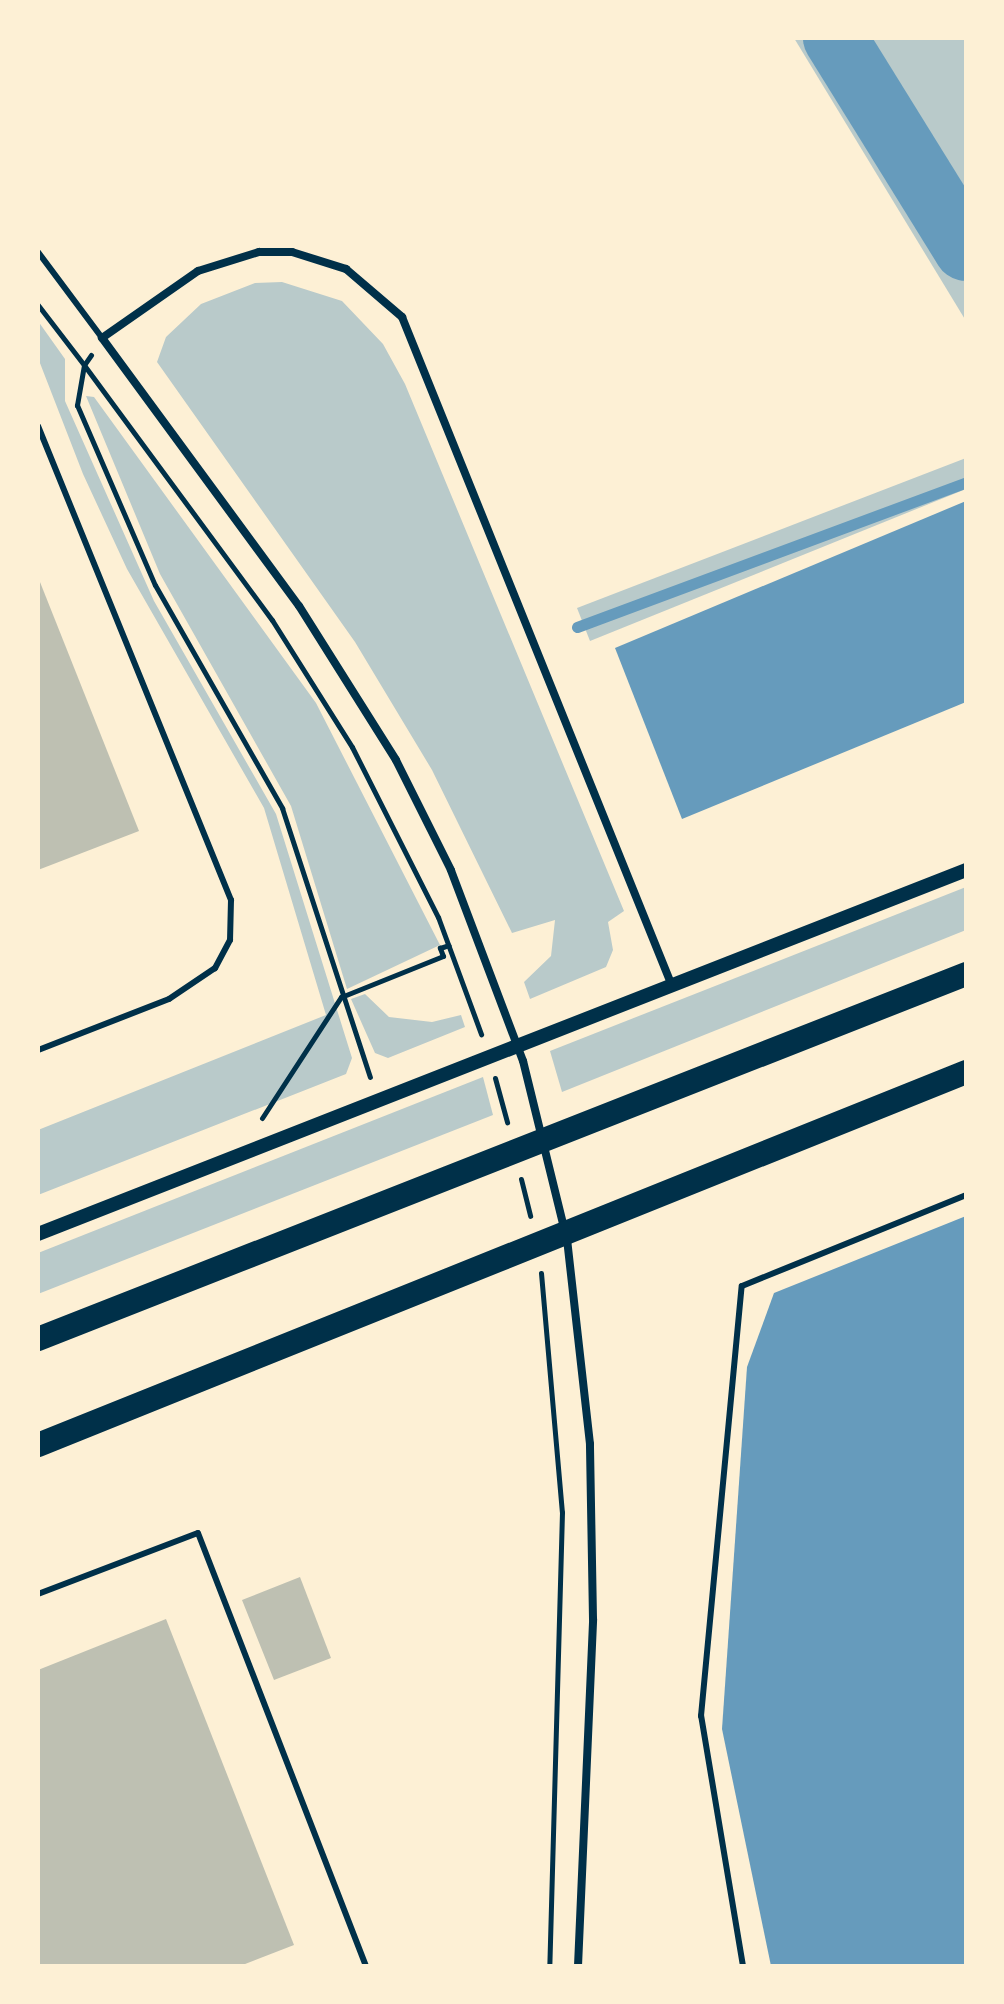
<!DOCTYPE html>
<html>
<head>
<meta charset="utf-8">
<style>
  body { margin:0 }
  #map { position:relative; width:1004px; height:2004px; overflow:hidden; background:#fdf0d5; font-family:Poppins,sans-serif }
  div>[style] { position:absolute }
  .green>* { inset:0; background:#b9caca }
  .water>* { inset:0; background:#669bbc }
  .stream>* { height:11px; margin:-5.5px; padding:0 5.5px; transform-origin:5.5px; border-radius:5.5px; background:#669bbc }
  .river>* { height:64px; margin:-32px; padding:0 32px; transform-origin:32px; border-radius:32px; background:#669bbc }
  .building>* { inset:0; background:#bec0b2 }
  .path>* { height:5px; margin:-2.5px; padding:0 2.5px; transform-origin:2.5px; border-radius:2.5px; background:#003049 }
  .service>* { height:6px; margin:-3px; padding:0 3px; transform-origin:3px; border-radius:3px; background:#003049 }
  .minor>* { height:8px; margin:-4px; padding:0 4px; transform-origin:4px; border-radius:4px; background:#003049 }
  .tertiary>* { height:14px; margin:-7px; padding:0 7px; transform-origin:7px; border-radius:7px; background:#003049 }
  .motorway>* { height:24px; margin:-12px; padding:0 12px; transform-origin:12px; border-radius:12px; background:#003049 }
  span { translate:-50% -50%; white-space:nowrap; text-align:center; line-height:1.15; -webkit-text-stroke:8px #fdf0d5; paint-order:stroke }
  .frame { position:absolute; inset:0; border:40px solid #fdf0d5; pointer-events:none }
</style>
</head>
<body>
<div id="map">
  <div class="green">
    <div style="clip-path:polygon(794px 38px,966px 38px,966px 321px)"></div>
    <div style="clip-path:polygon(282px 282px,342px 301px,383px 344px,405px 384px,624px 911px,608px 922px,613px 950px,606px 967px,530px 999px,524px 982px,551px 956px,555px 920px,512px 933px,432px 770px,355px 642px,157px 362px,166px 337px,201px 304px,255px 283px)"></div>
    <div style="clip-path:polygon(38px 321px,65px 359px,65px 401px,154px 601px,276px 814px,352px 1058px,346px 1074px,38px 1195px,38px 1130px,326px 1015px,264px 808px,127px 569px,83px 474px,38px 358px)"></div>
    <div style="clip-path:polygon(86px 396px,94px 397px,316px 703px,440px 945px,347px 989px,291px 806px,160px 574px)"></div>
    <div style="clip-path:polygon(966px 458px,966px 489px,590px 641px,577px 608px)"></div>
    <div style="clip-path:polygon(966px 887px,966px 930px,562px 1092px,550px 1051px)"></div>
    <div style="clip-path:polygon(365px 994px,389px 1017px,432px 1022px,461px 1015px,465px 1027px,388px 1058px,375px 1053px,351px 999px)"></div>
    <div style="clip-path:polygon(483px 1077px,493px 1115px,38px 1294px,38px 1253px)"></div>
  </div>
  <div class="water">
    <div style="clip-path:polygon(966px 501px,966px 702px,682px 819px,615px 648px)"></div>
    <div style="clip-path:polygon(966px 1216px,966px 1966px,771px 1966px,722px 1729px,747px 1367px,774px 1293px)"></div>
  </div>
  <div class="stream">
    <div style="left:577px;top:627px;width:415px;rotate:-20.4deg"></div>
  </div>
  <div class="river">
    <div style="left:835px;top:38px;width:248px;rotate:58.2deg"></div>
  </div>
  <div class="building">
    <div style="clip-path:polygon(38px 577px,139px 831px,38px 870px)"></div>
    <div style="clip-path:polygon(300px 1577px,331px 1658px,274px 1680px,242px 1600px)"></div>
    <div style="clip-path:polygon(166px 1619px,294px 1945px,240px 1966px,38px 1966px,38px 1670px)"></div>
  </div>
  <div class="path">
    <div style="left:38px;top:305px;width:76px;rotate:52.5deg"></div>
    <div style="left:84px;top:365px;width:41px;rotate:99.9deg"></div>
    <div style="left:77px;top:405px;width:196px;rotate:66.6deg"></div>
    <div style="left:155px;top:585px;width:257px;rotate:60.3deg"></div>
    <div style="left:282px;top:808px;width:283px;rotate:71.9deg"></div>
    <div style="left:91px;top:355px;width:12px;rotate:125deg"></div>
    <div style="left:84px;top:365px;width:317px;rotate:53.6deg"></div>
    <div style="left:272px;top:620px;width:150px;rotate:57.8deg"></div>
    <div style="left:352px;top:747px;width:191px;rotate:63.2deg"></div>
    <div style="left:438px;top:917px;width:125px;rotate:69.8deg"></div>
    <div style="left:495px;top:1078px;width:46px;rotate:74.7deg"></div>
    <div style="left:262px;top:1118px;width:145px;rotate:-56.9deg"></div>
    <div style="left:341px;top:997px;width:110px;rotate:-21.9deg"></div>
    <div style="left:443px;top:956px;width:9px;rotate:-111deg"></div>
    <div style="left:440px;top:948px;width:9px;rotate:-18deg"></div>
    <div style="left:521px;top:1179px;width:38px;rotate:76deg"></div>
    <div style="left:541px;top:1273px;width:240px;rotate:85deg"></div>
    <div style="left:562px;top:1512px;width:454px;rotate:91.6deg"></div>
  </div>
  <div class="service">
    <div style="left:38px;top:252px;width:107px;rotate:53.3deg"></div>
    <div style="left:38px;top:426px;width:512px;rotate:67.85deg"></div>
    <div style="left:231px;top:900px;width:40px;rotate:91.4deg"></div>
    <div style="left:230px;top:940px;width:32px;rotate:118deg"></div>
    <div style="left:215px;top:968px;width:55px;rotate:146deg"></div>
    <div style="left:169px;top:999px;width:141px;rotate:158.7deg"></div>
    <div style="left:38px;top:1594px;width:171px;rotate:-20.9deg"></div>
    <div style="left:198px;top:1533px;width:464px;rotate:68.8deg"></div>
    <div style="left:743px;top:1966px;width:254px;rotate:-99.5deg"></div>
    <div style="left:701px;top:1716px;width:432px;rotate:-84.6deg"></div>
    <div style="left:742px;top:1286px;width:242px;rotate:-22.1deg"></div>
  </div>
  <div class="minor">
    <div style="left:578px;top:1966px;width:347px;rotate:-87.5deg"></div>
    <div style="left:593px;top:1619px;width:175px;rotate:-91deg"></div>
    <div style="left:590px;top:1444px;width:205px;rotate:-96.4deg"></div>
    <div style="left:567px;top:1240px;width:184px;rotate:-103.8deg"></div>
    <div style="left:523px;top:1061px;width:204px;rotate:-110.7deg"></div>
    <div style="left:451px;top:870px;width:123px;rotate:-116.6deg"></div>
    <div style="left:396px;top:760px;width:182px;rotate:-122.2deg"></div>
    <div style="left:299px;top:606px;width:333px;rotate:-126.3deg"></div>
    <div style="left:102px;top:338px;width:117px;rotate:-34.9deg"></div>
    <div style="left:198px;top:271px;width:64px;rotate:-17.3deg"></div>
    <div style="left:259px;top:252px;width:33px"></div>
    <div style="left:292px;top:252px;width:57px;rotate:17.5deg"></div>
    <div style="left:346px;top:269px;width:74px;rotate:40.6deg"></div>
    <div style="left:402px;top:317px;width:721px;rotate:68.02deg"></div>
  </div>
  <div class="tertiary">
    <div style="left:38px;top:1234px;width:997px;rotate:-21.42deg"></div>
  </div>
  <div class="motorway">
    <div style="left:38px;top:1339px;width:997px;rotate:-21.47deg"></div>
    <div style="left:38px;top:1445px;width:1000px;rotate:-21.9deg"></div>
  </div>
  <div class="frame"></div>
</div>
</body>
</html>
